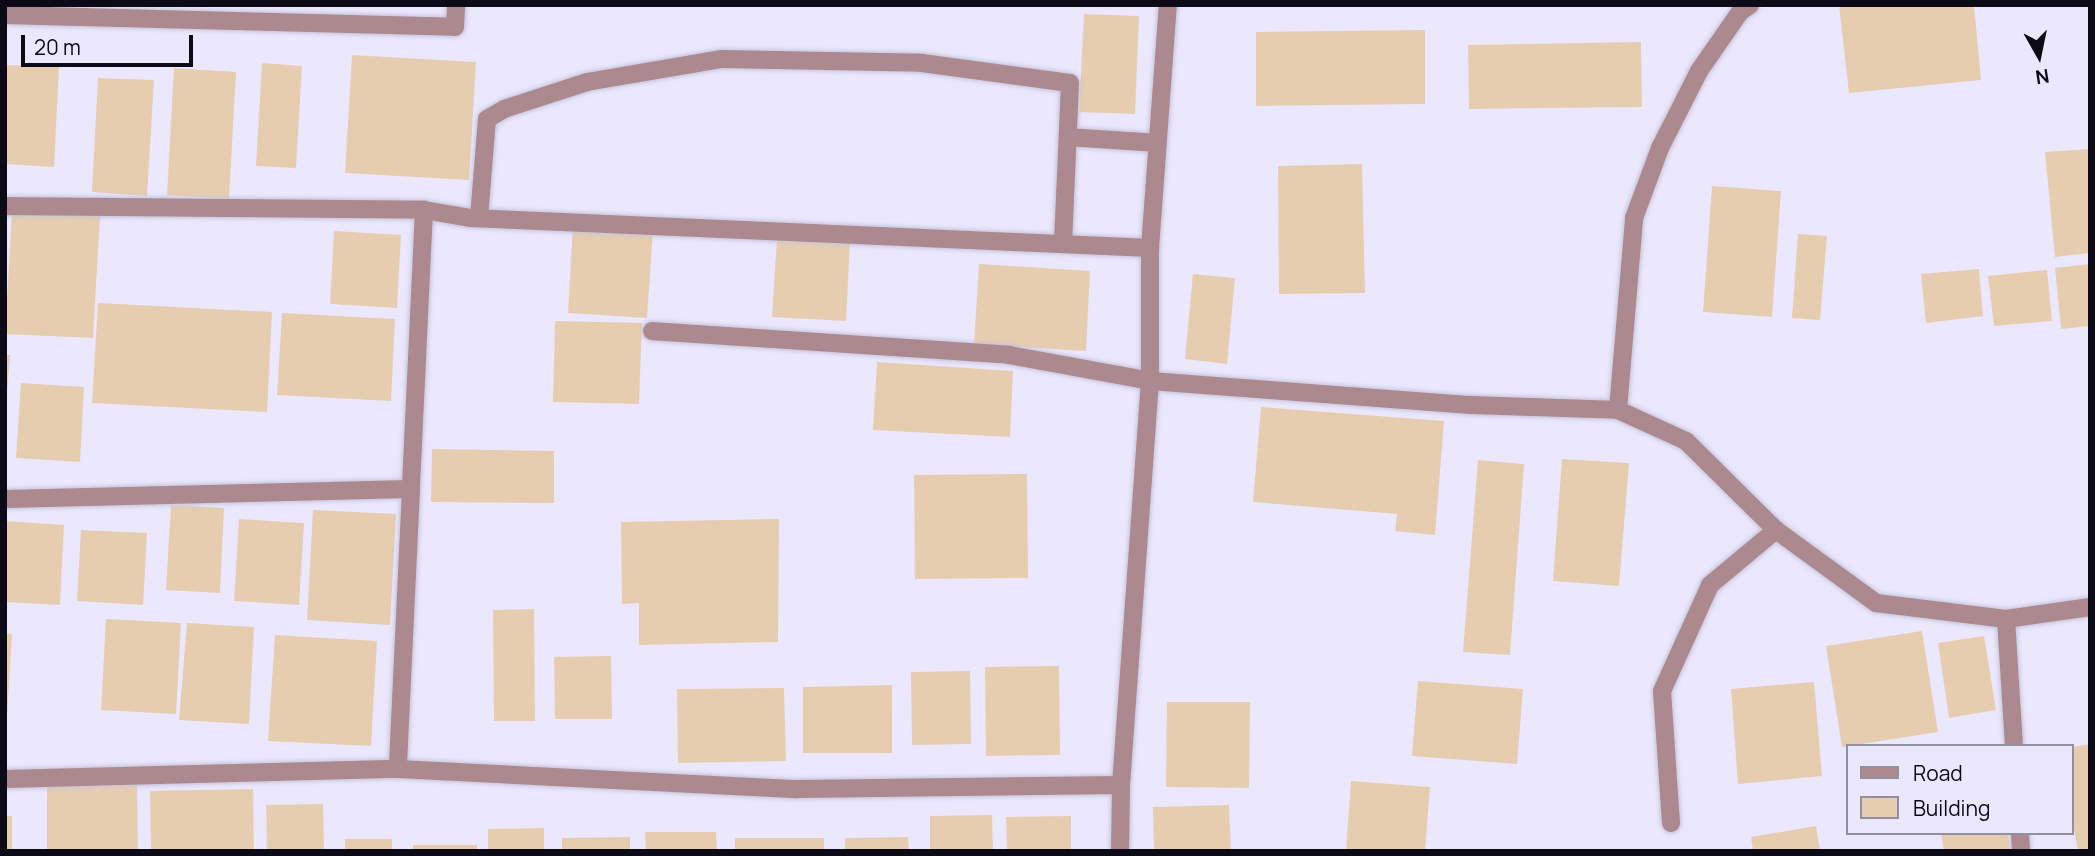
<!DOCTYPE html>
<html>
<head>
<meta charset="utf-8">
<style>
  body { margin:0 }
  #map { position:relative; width:2095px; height:856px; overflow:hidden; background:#ebe8fe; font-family:Manrope,sans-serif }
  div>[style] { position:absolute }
  .building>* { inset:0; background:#e7cdaf }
  .roads { filter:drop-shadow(0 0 2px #c7c4d9) drop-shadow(0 0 2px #c7c4d9) }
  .minor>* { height:18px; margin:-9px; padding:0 9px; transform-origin:9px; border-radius:9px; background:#ab898f }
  span { translate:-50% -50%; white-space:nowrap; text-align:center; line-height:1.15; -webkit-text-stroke:6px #ebe8fe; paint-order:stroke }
  .frame { position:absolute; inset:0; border:7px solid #0c0a16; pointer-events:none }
  .legend { position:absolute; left:1846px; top:744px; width:228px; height:91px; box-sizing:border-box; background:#ebe8fe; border:2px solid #928fa1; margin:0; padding:9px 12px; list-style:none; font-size:21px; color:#0c0a16 }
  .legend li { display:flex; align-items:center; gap:14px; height:35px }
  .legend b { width:35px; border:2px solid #928fa1 }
  .north { position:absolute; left:2004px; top:21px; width:70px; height:70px; -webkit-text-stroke:5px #ebe8fe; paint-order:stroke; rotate:171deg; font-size:19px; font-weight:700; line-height:28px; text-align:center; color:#0c0a16 }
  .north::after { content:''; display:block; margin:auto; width:24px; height:32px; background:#0c0a16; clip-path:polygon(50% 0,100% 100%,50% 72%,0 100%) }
  .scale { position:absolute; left:21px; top:35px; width:172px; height:32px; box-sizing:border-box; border:4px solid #0c0a16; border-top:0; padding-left:9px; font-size:21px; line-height:24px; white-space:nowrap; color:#0c0a16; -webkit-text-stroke:5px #ebe8fe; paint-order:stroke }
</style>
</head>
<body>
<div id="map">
  <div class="building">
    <div style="clip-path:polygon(1839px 5px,1974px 5px,1981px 80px,1849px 93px)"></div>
    <div style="clip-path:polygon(1084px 14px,1139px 16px,1135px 114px,1079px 112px)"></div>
    <div style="clip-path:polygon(1425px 30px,1425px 104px,1256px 106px,1256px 32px)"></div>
    <div style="clip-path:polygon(1641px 42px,1642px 107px,1469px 109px,1468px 45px)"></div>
    <div style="clip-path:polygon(352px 55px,476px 62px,469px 180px,345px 173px)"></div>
    <div style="clip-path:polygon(262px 63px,302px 66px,296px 168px,256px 166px)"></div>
    <div style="clip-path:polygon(5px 65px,59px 67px,54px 167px,5px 164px)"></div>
    <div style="clip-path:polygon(174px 68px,236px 72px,229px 199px,167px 195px)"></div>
    <div style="clip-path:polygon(98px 78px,154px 80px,147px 196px,92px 192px)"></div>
    <div style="clip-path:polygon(2090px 149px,2090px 253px,2055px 257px,2045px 152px)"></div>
    <div style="clip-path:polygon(1362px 164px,1365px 293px,1279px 294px,1278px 166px)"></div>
    <div style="clip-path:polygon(1712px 186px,1781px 191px,1772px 317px,1703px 312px)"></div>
    <div style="clip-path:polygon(12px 211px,100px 216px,93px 338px,5px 334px)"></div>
    <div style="clip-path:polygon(573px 225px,653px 231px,647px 318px,568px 313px)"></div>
    <div style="clip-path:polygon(334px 231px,401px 235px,397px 308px,330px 304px)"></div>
    <div style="clip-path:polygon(1798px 234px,1827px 236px,1820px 320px,1792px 318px)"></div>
    <div style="clip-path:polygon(777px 239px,850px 243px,846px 321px,772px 317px)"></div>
    <div style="clip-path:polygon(979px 264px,1090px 271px,1086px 351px,974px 344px)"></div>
    <div style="clip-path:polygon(2090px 264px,2090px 326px,2061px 329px,2055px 268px)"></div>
    <div style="clip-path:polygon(1979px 269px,1983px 316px,1926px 323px,1921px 274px)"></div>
    <div style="clip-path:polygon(2047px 270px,2052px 321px,1994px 326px,1988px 276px)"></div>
    <div style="clip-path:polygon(1193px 274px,1235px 278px,1227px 364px,1185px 359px)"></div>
    <div style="clip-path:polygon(98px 303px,272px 312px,267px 412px,92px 403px)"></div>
    <div style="clip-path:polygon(282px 313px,395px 319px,391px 401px,277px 395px)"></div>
    <div style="clip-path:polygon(555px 321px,642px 323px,639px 404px,553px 402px)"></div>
    <div style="clip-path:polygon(5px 355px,10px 355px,7px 395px,5px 395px)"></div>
    <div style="clip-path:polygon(877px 362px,1013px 371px,1010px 437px,873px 430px)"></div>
    <div style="clip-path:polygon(21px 383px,84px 387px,80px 462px,16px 458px)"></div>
    <div style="clip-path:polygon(1261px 407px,1444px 421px,1435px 535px,1395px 531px,1397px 514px,1253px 502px)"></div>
    <div style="clip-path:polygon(432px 449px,554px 451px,554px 503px,431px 502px)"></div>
    <div style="clip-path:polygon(1562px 459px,1629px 463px,1619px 586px,1553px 581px)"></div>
    <div style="clip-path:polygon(1478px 460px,1524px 464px,1510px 655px,1463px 652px)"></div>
    <div style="clip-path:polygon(1027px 474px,1028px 578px,915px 579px,914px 475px)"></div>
    <div style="clip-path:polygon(171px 505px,224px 508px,220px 593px,166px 590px)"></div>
    <div style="clip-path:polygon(313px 510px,396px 514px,390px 625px,307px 620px)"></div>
    <div style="clip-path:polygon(239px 519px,304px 523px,299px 605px,234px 601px)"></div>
    <div style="clip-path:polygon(779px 519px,778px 642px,639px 645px,639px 603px,622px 604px,621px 522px)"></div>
    <div style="clip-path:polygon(5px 521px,64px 525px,60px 605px,5px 602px)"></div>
    <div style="clip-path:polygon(81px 530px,147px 533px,143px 605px,77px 601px)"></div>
    <div style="clip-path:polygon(534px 609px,535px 721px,494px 721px,493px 610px)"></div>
    <div style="clip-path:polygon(106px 619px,181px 623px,176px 714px,101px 710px)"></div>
    <div style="clip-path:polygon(187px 623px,254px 627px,249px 724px,179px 720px)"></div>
    <div style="clip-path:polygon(1922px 631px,1938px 732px,1842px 747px,1826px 646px)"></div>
    <div style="clip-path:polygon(5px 633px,12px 634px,7px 718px,5px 718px)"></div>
    <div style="clip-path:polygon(275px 635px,377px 641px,371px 746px,268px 741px)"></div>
    <div style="clip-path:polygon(1984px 636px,1996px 710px,1949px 718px,1938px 643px)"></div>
    <div style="clip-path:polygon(611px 656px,612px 719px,555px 719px,554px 657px)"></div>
    <div style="clip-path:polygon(1059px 666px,1060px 755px,986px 756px,985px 667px)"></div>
    <div style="clip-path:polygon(970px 671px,971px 744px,912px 745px,911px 672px)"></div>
    <div style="clip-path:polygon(1418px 681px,1523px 689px,1517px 764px,1412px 756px)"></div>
    <div style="clip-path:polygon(1814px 682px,1822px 776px,1738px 784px,1731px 689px)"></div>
    <div style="clip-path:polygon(892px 685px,892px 753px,803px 753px,803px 687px)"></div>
    <div style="clip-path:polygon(784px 688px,786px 761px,678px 763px,677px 689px)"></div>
    <div style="clip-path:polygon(1167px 702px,1250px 702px,1249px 788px,1166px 787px)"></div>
    <div style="clip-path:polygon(2090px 744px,2090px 851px,2078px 851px,2072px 818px,2072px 747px)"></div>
    <div style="clip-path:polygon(1351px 781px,1430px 787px,1425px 851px,1346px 851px)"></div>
    <div style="clip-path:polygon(137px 784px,138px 851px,47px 851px,47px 785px)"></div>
    <div style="clip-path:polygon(253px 789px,254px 851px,151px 851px,150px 791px)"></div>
    <div style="clip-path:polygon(323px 804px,324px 851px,267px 851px,266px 805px)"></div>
    <div style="clip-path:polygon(1229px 805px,1231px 851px,1154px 851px,1153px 807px)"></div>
    <div style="clip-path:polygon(992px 815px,993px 851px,930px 851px,930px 816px)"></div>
    <div style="clip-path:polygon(5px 816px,12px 816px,12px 851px,5px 851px)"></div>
    <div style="clip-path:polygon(1071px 816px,1071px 851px,1007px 851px,1006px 817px)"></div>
    <div style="clip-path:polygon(1816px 826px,1820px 851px,1753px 851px,1751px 837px)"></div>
    <div style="clip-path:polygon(544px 828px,544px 851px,488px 851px,488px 829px)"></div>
    <div style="clip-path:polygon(645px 832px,716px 832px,717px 851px,646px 851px)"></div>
    <div style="clip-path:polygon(1941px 833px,2008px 833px,2010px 849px,1944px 851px)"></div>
    <div style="clip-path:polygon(630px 837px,630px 851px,562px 851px,562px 838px)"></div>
    <div style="clip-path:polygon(908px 837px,909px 851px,845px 851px,845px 838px)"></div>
    <div style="clip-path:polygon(735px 838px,824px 838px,824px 851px,735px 851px)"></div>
    <div style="clip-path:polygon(345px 839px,392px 839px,392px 851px,345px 851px)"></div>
    <div style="clip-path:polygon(413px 845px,477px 845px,477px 851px,413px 851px)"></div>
  </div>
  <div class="roads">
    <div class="minor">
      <div style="left:5px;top:15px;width:450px;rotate:1.5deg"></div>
      <div style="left:455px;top:27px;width:22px;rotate:-87deg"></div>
      <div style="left:1068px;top:137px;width:90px;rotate:3.8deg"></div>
      <div style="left:5px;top:206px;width:419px;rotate:0.5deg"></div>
      <div style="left:424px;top:210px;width:279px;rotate:92.7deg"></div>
      <div style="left:424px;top:210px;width:48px;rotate:9.7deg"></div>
      <div style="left:471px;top:218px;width:680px;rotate:2.53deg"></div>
      <div style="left:479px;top:218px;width:99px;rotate:-85.4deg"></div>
      <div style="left:487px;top:119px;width:20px;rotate:-30deg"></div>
      <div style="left:504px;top:109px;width:87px;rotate:-18deg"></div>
      <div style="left:587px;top:82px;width:137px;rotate:-9.7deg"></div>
      <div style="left:722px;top:59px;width:200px;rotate:1.1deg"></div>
      <div style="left:922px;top:63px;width:149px;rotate:7.7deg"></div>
      <div style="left:1070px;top:83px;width:161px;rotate:92.5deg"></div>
      <div style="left:652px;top:331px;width:358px;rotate:3.8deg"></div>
      <div style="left:1009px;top:355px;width:143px;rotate:10.4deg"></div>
      <div style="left:1150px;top:381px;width:322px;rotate:4.3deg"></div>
      <div style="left:1471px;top:405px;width:147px;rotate:1.9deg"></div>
      <div style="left:1618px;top:410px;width:75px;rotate:24.5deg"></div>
      <div style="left:1686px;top:441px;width:127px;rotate:44.7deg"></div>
      <div style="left:1776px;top:530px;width:124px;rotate:36.1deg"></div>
      <div style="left:1876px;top:603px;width:131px;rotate:7deg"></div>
      <div style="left:2006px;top:619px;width:85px;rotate:-8.1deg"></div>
      <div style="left:1618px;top:410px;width:193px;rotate:-85.2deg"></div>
      <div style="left:1634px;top:218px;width:75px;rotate:-69.6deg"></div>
      <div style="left:1660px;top:148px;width:86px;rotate:-63.1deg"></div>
      <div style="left:1699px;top:71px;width:72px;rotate:-55.2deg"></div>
      <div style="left:1740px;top:12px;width:12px;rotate:-35deg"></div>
      <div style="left:5px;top:499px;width:406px;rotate:-1.4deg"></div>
      <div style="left:411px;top:489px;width:280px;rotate:92.7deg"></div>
      <div style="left:2006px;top:619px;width:127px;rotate:86.4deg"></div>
      <div style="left:5px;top:779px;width:393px;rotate:-1.5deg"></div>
      <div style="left:398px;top:769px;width:400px;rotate:2.9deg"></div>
      <div style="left:798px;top:789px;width:323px;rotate:-0.7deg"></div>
      <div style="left:1671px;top:823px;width:132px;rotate:-93.9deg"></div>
      <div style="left:1662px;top:691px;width:116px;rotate:-65.6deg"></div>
      <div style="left:1710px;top:585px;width:86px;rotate:-39.8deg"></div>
      <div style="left:2020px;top:833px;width:18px;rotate:87deg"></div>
      <div style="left:1120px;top:851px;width:66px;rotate:-89.1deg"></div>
      <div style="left:1121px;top:785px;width:405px;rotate:-85.9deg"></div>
      <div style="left:1150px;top:381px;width:133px;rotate:-90deg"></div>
      <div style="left:1150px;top:248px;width:244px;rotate:-85.8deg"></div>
    </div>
  </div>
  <div class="frame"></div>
  <ul class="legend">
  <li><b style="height:9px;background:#ab898f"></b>Road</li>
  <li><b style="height:19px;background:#e7cdaf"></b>Building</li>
  </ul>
  <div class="north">N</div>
  <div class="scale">20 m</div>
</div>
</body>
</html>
